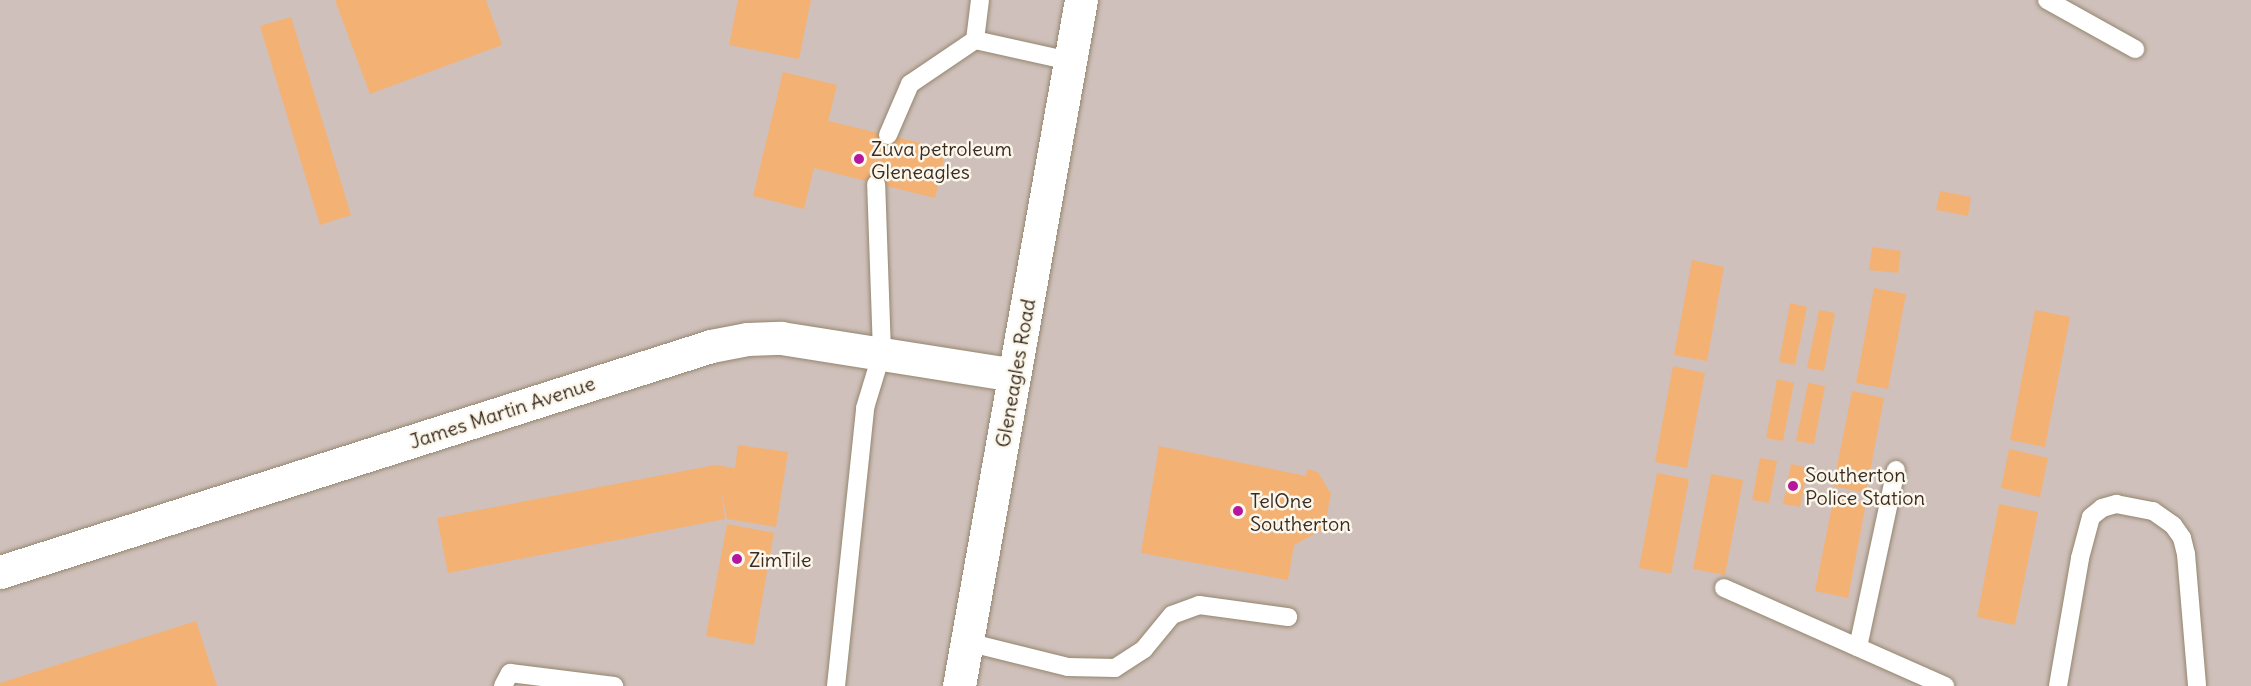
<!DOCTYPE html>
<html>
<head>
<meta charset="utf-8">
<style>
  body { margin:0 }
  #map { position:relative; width:2251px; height:686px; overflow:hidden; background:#ece2c0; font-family:Delius,sans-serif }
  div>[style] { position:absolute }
  .industrial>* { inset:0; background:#cfc0bb }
  .building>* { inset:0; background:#f4b174 }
  .roads { filter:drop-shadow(0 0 2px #94866f) drop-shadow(0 0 2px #94866f) }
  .service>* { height:18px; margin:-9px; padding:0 9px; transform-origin:9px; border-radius:9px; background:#fff }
  .minor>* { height:33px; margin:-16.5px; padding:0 16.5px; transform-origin:16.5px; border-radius:16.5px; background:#fff }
  .tertiary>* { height:33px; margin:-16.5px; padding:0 16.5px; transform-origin:16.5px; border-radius:16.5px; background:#fff }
  .dots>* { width:16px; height:16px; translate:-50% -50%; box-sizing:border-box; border:3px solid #fbf7ec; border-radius:50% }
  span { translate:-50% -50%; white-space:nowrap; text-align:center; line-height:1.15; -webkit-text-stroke:5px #fbf7ec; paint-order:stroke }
  .poi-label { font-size:20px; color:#3b2a1e }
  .left { translate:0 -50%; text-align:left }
  .street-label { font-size:20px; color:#3b2a1e }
</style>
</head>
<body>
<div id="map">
  <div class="industrial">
    <div style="clip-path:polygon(0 0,2251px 0,2251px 686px,0 686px)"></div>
  </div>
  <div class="building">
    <div style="clip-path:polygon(335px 0,486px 0,502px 45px,370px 94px)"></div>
    <div style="clip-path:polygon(738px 0,811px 0,799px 59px,729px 45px)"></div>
    <div style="clip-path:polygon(291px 17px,351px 215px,320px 225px,260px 26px)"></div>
    <div style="clip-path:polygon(783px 72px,837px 85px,828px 121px,946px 149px,935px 198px,814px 168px,804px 209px,753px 196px)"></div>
    <div style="clip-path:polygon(1940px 191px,1971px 197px,1968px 216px,1936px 210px)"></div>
    <div style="clip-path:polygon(1872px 247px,1901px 251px,1898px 273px,1869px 270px)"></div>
    <div style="clip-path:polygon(1692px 260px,1724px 267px,1707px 361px,1674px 355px)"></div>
    <div style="clip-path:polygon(1874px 288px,1906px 294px,1888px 389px,1856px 383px)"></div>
    <div style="clip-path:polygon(1790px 303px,1807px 307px,1795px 365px,1779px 362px)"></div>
    <div style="clip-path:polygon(1819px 310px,1835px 313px,1824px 371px,1807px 368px)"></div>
    <div style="clip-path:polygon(2035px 310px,2070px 317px,2045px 447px,2010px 440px)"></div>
    <div style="clip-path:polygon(1673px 366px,1705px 373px,1687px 468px,1655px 462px)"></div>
    <div style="clip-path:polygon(1777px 379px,1794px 383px,1783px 441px,1766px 438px)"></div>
    <div style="clip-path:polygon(1808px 383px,1825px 386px,1814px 444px,1796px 441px)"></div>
    <div style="clip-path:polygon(1852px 391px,1884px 398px,1866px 493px,1833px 486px)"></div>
    <div style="clip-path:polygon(738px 445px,788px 452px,776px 527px,727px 519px,721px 490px,725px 519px,448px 573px,437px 518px,715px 465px,735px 468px)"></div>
    <div style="clip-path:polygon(1159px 446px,1306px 476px,1307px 469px,1318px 472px,1331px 494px,1324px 529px,1294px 545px,1288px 580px,1141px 553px)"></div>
    <div style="clip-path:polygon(2009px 449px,2048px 458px,2040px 497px,2001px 488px)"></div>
    <div style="clip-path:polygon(1760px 458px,1777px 461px,1769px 503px,1752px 500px)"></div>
    <div style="clip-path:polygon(1791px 464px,1808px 468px,1800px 507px,1783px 504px)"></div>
    <div style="clip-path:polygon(1657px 473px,1689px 479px,1671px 574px,1639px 568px)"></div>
    <div style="clip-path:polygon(1711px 474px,1743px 480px,1725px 575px,1693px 569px)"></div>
    <div style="clip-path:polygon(1834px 496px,1866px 503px,1848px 598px,1815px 591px)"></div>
    <div style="clip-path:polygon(1999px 504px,2038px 512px,2015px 625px,1977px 617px)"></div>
    <div style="clip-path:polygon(727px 524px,774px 533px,754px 645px,706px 636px)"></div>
    <div style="clip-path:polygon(196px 621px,217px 686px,0 686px,0 683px)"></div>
  </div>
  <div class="roads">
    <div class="service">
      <div style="left:2047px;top:0;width:101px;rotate:29.1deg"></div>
      <div style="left:975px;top:40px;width:40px;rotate:-82.9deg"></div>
      <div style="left:888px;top:135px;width:56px;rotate:-66.7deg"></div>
      <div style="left:910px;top:84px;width:78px;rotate:-34.1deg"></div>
      <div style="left:975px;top:40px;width:97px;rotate:12.5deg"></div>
      <div style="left:1724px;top:588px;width:242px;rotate:23.9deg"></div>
      <div style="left:967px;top:642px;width:104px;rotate:13.9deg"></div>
      <div style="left:1068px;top:667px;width:47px;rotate:1.2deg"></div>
      <div style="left:1115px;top:668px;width:35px;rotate:-33deg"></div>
      <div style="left:1144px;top:649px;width:44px;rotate:-50.5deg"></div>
      <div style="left:1172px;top:615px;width:29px;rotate:-20deg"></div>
      <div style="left:1199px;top:605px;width:90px;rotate:7.7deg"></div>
      <div style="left:1858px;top:647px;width:181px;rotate:-77.9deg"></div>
      <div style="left:503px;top:686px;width:15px;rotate:-62deg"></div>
      <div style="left:510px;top:673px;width:105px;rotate:7.1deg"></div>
      <div style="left:836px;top:686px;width:280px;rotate:-84deg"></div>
      <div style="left:865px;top:408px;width:59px;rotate:-73.1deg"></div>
      <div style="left:882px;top:352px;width:168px;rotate:-92deg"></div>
      <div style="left:2058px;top:686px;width:130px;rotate:-80.2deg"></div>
      <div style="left:2080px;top:558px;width:42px;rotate:-75deg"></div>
      <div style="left:2091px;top:517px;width:14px;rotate:-39deg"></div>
      <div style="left:2102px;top:508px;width:15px;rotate:-16deg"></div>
      <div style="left:2116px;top:504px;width:38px;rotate:11deg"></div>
      <div style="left:2153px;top:511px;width:24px;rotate:35deg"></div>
      <div style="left:2173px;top:525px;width:16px;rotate:55deg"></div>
      <div style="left:2182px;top:538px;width:16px;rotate:76deg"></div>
      <div style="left:2186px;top:554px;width:132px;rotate:85.2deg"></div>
    </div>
    <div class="minor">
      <div style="left:0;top:572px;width:746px;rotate:-17.63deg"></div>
      <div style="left:711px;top:346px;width:37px;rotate:-11deg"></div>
      <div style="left:747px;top:339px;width:34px;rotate:-2deg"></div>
      <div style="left:781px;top:338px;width:236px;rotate:9deg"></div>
    </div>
    <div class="tertiary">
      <div style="left:959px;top:686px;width:697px;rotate:-79.92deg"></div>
    </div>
  </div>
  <div class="dots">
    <div style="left:859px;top:159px;background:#b5179e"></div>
    <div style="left:1793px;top:486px;background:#b5179e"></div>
    <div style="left:1238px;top:511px;background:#b5179e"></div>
    <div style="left:737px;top:559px;background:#b5179e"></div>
  </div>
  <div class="poi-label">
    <span class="left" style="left:871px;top:160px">Zuva petroleum<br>Gleneagles</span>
    <span class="left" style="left:1805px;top:486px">Southerton<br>Police Station</span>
    <span class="left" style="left:1250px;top:512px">TelOne<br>Southerton</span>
    <span class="left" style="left:749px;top:559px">ZimTile</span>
  </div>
  <div class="street-label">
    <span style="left:1015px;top:373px;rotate:-80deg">Gleneagles Road</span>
    <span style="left:502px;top:412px;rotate:-18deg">James Martin Avenue</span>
  </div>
</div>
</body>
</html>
